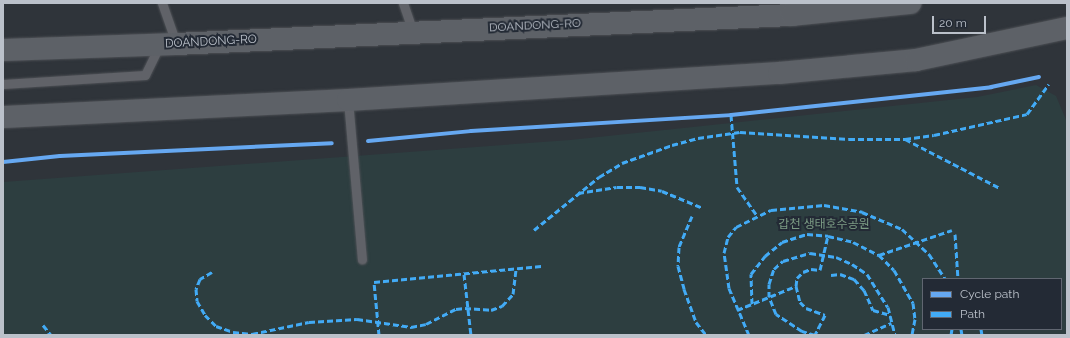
<!DOCTYPE html>
<html>
<head>
<meta charset="utf-8">
<style>
  body { margin:0 }
  #map { position:relative; width:1070px; height:338px; overflow:hidden; background:#2f343a; font-family:Raleway,"Noto Sans KR",sans-serif }
  div>[style] { position:absolute }
  .green>* { inset:0; background:#2d3e40 }
  .roads { filter:drop-shadow(0 0 1px #4d5055) drop-shadow(0 0 1px #4d5055) }
  .service>* { height:9px; margin:-4.5px; padding:0 4.5px; transform-origin:4.5px; border-radius:4.5px; background:#606268 }
  .secondary>* { height:22px; margin:-11px; padding:0 11px; transform-origin:11px; border-radius:11px; background:#5d6167 }
  .quiet>* { height:3px; margin-top:-1.5px; transform-origin:0; background:repeating-linear-gradient(90deg,#42abf6 0 6px,transparent 0 9px) }
  .cycleway>* { height:4px; margin:-2px; padding:0 2px; transform-origin:2px; border-radius:2px; background:#66a8f1 }
  span { translate:-50% -50%; white-space:nowrap; text-align:center; line-height:1.15; -webkit-text-stroke:4px #232a35; paint-order:stroke }
  .street-label { font-size:12px; color:#bbc1ca }
  .park-label { font-size:12px; color:#7c9c84 }
  .frame { position:absolute; inset:0; border:4px solid #bbc1ca; pointer-events:none }
  .legend { position:absolute; left:922px; top:278px; width:140px; height:52px; box-sizing:border-box; background:#232a35; border:1px solid #606671; margin:0; padding:5px 7px; list-style:none; font-size:12px; color:#bbc1ca }
  .legend li { display:flex; align-items:center; gap:8px; height:20px }
  .legend b { width:20px; border:1px solid #606671 }
  .scale { position:absolute; left:932px; top:16px; width:54px; height:18px; box-sizing:border-box; border:2px solid #bbc1ca; border-top:0; padding-left:5px; font-size:12px; line-height:14px; white-space:nowrap; color:#bbc1ca; -webkit-text-stroke:3px #232a35; paint-order:stroke }
</style>
</head>
<body>
<div id="map">
  <div class="green">
    <div style="clip-path:polygon(evenodd,1036px 85px,1056px 96px,1067px 122px,1067px 335px,3px 335px,3px 182px,570px 140px,977px 97px,1036px 85px,923px 279px,1061px 279px,1061px 329px,923px 329px,923px 279px)"></div>
  </div>
  <div class="roads">
    <div class="service">
      <div style="left:162px;top:3px;width:42px;rotate:70.7deg"></div>
      <div style="left:403px;top:3px;width:31px;rotate:71deg"></div>
      <div style="left:3px;top:84px;width:142px;rotate:-3.6deg"></div>
      <div style="left:145px;top:75px;width:32px;rotate:-64deg"></div>
      <div style="left:348px;top:100px;width:160px;rotate:85deg"></div>
    </div>
    <div class="secondary">
      <div style="left:3px;top:50px;width:173px;rotate:-2deg"></div>
      <div style="left:176px;top:44px;width:617px;rotate:-2.7deg"></div>
      <div style="left:792px;top:15px;width:119px;rotate:-5.8deg"></div>
      <div style="left:3px;top:117px;width:345px;rotate:-2.8deg"></div>
      <div style="left:348px;top:100px;width:432px;rotate:-3.6deg"></div>
      <div style="left:779px;top:73px;width:138px;rotate:-5.4deg"></div>
      <div style="left:916px;top:60px;width:154px;rotate:-12deg"></div>
    </div>
  </div>
  <div class="quiet">
    <div style="left:731px;top:115px;width:72px;rotate:85.2deg"></div>
    <div style="left:737px;top:187px;width:35px;rotate:55deg"></div>
    <div style="left:905px;top:139px;width:107px;rotate:27.3deg"></div>
    <div style="left:578px;top:193px;width:39px;rotate:-9deg"></div>
    <div style="left:617px;top:187px;width:23px"></div>
    <div style="left:640px;top:187px;width:22px;rotate:10deg"></div>
    <div style="left:662px;top:191px;width:44px;rotate:22.5deg"></div>
    <div style="left:692px;top:216px;width:34px;rotate:113deg"></div>
    <div style="left:679px;top:247px;width:19px;rotate:93deg"></div>
    <div style="left:678px;top:266px;width:24px;rotate:75deg"></div>
    <div style="left:684px;top:289px;width:35px;rotate:70deg"></div>
    <div style="left:696px;top:322px;width:16px;rotate:52deg"></div>
    <div style="left:534px;top:230px;width:84px;rotate:-39.2deg"></div>
    <div style="left:599px;top:177px;width:27px;rotate:-31deg"></div>
    <div style="left:622px;top:163px;width:53px;rotate:-19.8deg"></div>
    <div style="left:672px;top:145px;width:27px;rotate:-15deg"></div>
    <div style="left:698px;top:138px;width:42px;rotate:-8.1deg"></div>
    <div style="left:740px;top:132px;width:109px;rotate:3.7deg"></div>
    <div style="left:849px;top:139px;width:56px"></div>
    <div style="left:905px;top:139px;width:29px;rotate:-8deg"></div>
    <div style="left:934px;top:135px;width:95px;rotate:-12.7deg"></div>
    <div style="left:1027px;top:114px;width:37px;rotate:-54deg"></div>
    <div style="left:955px;top:234px;width:45px;rotate:86.2deg"></div>
    <div style="left:879px;top:255px;width:77px;rotate:-18.9deg"></div>
    <div style="left:212px;top:272px;width:14px;rotate:150deg"></div>
    <div style="left:200px;top:279px;width:11px;rotate:112deg"></div>
    <div style="left:196px;top:289px;width:12px;rotate:85deg"></div>
    <div style="left:197px;top:301px;width:16px;rotate:60deg"></div>
    <div style="left:205px;top:315px;width:16px;rotate:45deg"></div>
    <div style="left:216px;top:326px;width:18px;rotate:19deg"></div>
    <div style="left:233px;top:332px;width:19px;rotate:6deg"></div>
    <div style="left:252px;top:334px;width:58px;rotate:-11.9deg"></div>
    <div style="left:309px;top:322px;width:48px;rotate:-3.6deg"></div>
    <div style="left:357px;top:319px;width:55px;rotate:8.4deg"></div>
    <div style="left:411px;top:327px;width:15px;rotate:-11deg"></div>
    <div style="left:426px;top:324px;width:34px;rotate:-27deg"></div>
    <div style="left:456px;top:309px;width:9px;rotate:-6deg"></div>
    <div style="left:465px;top:308px;width:26px;rotate:4deg"></div>
    <div style="left:491px;top:310px;width:12px;rotate:-20deg"></div>
    <div style="left:502px;top:306px;width:16px;rotate:-47deg"></div>
    <div style="left:513px;top:294px;width:25px;rotate:-83deg"></div>
    <div style="left:464px;top:274px;width:61px;rotate:83.5deg"></div>
    <div style="left:831px;top:275px;width:9px;rotate:-6deg"></div>
    <div style="left:840px;top:274px;width:15px;rotate:20deg"></div>
    <div style="left:854px;top:279px;width:15px;rotate:48deg"></div>
    <div style="left:864px;top:290px;width:22px;rotate:66deg"></div>
    <div style="left:873px;top:310px;width:18px;rotate:16deg"></div>
    <div style="left:796px;top:286px;width:8px;rotate:-83deg"></div>
    <div style="left:797px;top:278px;width:8px;rotate:-45deg"></div>
    <div style="left:803px;top:272px;width:9px;rotate:-21deg"></div>
    <div style="left:811px;top:269px;width:9px;rotate:6deg"></div>
    <div style="left:820px;top:270px;width:35px;rotate:-77deg"></div>
    <div style="left:752px;top:304px;width:30px;rotate:-92deg"></div>
    <div style="left:751px;top:274px;width:23px;rotate:-52deg"></div>
    <div style="left:765px;top:256px;width:22px;rotate:-39deg"></div>
    <div style="left:782px;top:242px;width:26px;rotate:-18deg"></div>
    <div style="left:807px;top:234px;width:21px;rotate:5deg"></div>
    <div style="left:828px;top:236px;width:26px;rotate:13deg"></div>
    <div style="left:853px;top:242px;width:29px;rotate:27deg"></div>
    <div style="left:879px;top:255px;width:21px;rotate:45deg"></div>
    <div style="left:894px;top:270px;width:38px;rotate:60deg"></div>
    <div style="left:913px;top:303px;width:16px;rotate:83deg"></div>
    <div style="left:915px;top:319px;width:16px;rotate:101deg"></div>
    <div style="left:737px;top:310px;width:64px;rotate:-22.1deg"></div>
    <div style="left:796px;top:286px;width:16px;rotate:76deg"></div>
    <div style="left:800px;top:302px;width:8px;rotate:45deg"></div>
    <div style="left:806px;top:308px;width:20px;rotate:20deg"></div>
    <div style="left:825px;top:315px;width:22px;rotate:117deg"></div>
    <div style="left:43px;top:325px;width:13px;rotate:51deg"></div>
    <div style="left:961px;top:329px;width:6px;rotate:81deg"></div>
    <div style="left:981px;top:329px;width:6px;rotate:81deg"></div>
    <div style="left:379px;top:335px;width:53px;rotate:-95.4deg"></div>
    <div style="left:374px;top:282px;width:168px;rotate:-5.5deg"></div>
    <div style="left:749px;top:335px;width:51px;rotate:-113.1deg"></div>
    <div style="left:729px;top:288px;width:35px;rotate:-98deg"></div>
    <div style="left:724px;top:253px;width:16px;rotate:-76deg"></div>
    <div style="left:728px;top:237px;width:13px;rotate:-51deg"></div>
    <div style="left:736px;top:227px;width:39px;rotate:-26deg"></div>
    <div style="left:771px;top:210px;width:53px;rotate:-5.4deg"></div>
    <div style="left:824px;top:205px;width:39px;rotate:10deg"></div>
    <div style="left:862px;top:212px;width:43px;rotate:23deg"></div>
    <div style="left:902px;top:229px;width:37px;rotate:43deg"></div>
    <div style="left:929px;top:254px;width:30px;rotate:57deg"></div>
    <div style="left:815px;top:335px;width:14px;rotate:-163deg"></div>
    <div style="left:802px;top:331px;width:31px;rotate:-147deg"></div>
    <div style="left:776px;top:314px;width:18px;rotate:-112deg"></div>
    <div style="left:769px;top:297px;width:13px;rotate:-90deg"></div>
    <div style="left:769px;top:284px;width:16px;rotate:-72deg"></div>
    <div style="left:774px;top:269px;width:12px;rotate:-42deg"></div>
    <div style="left:783px;top:261px;width:28px;rotate:-17deg"></div>
    <div style="left:810px;top:253px;width:26px;rotate:9deg"></div>
    <div style="left:836px;top:257px;width:17px;rotate:24deg"></div>
    <div style="left:852px;top:264px;width:18px;rotate:34deg"></div>
    <div style="left:867px;top:274px;width:39px;rotate:58deg"></div>
    <div style="left:888px;top:307px;width:29px;rotate:76deg"></div>
    <div style="left:864px;top:335px;width:30px;rotate:-24deg"></div>
    <div style="left:951px;top:335px;width:6px;rotate:-81deg"></div>
  </div>
  <div class="cycleway">
    <div style="left:368px;top:141px;width:103px;rotate:-5.5deg"></div>
    <div style="left:471px;top:131px;width:260px;rotate:-3.5deg"></div>
    <div style="left:731px;top:115px;width:262px;rotate:-6.1deg"></div>
    <div style="left:991px;top:87px;width:49px;rotate:-11.8deg"></div>
    <div style="left:3px;top:162px;width:57px;rotate:-6deg"></div>
    <div style="left:60px;top:156px;width:272px;rotate:-2.7deg"></div>
  </div>
  <div class="street-label">
    <span style="left:535px;top:26px;rotate:-3deg">DOANDONG-RO</span>
    <span style="left:211px;top:42px;rotate:-3deg">DOANDONG-RO</span>
  </div>
  <div class="park-label">
    <span style="left:824px;top:225px">갑천 생태호수공원</span>
  </div>
  <div class="frame"></div>
  <ul class="legend">
  <li><b style="height:5px;background:#66a8f1"></b>Cycle path</li>
  <li><b style="height:5px;background:#42abf6"></b>Path</li>
  </ul>
  <div class="scale">20 m</div>
</div>
</body>
</html>
